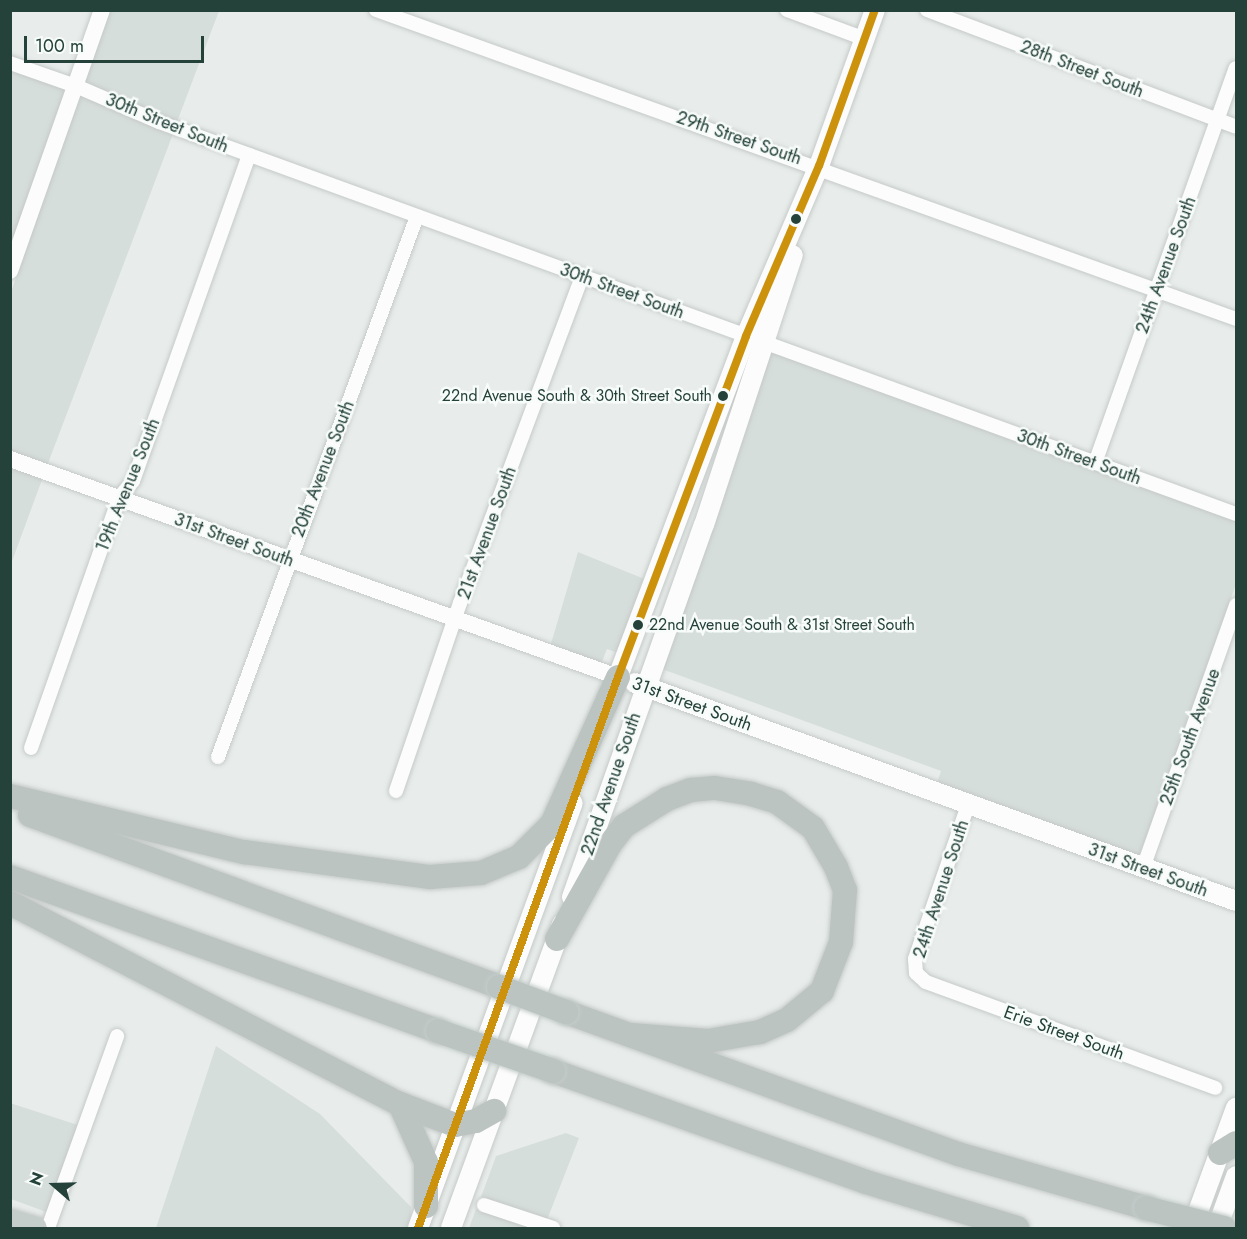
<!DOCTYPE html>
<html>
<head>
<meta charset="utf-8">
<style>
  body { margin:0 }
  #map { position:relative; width:1247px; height:1239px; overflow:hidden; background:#e8edeb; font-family:Jost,sans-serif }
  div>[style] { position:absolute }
  .built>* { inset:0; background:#d6dedb }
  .roads { filter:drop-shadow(0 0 2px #c5cac8) drop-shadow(0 0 2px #c5cac8) }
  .minor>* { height:14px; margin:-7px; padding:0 7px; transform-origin:7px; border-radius:7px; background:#fcfcfc }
  .tertiary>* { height:16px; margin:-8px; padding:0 8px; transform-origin:8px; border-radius:8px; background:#fcfcfc }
  .secondary>* { height:20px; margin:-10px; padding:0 10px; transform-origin:10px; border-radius:10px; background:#fcfcfc }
  .trunk>* { height:22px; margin:-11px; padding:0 11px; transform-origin:11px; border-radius:11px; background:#c6cecc }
  .motorway>* { height:24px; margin:-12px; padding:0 12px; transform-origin:12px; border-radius:12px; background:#bcc4c2 }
  .bridges { filter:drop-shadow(0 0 2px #c3ccc9) drop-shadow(0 0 2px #c3ccc9) }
  .motorway-bridge>* { height:24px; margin:-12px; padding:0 12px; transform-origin:12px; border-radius:12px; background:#bcc4c2 }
  .bus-1>* { height:8px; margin:-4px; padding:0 4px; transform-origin:4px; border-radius:4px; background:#cd920c }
  .dots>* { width:16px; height:16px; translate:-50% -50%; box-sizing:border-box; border:3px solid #f7fbf9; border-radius:50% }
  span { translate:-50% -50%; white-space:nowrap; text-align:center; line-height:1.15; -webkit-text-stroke:5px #f7fbf9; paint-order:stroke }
  .bus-label { font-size:16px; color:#24423a }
  .right { translate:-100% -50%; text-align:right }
  .left { translate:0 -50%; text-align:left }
  .street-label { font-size:18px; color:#24423a }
  .frame { position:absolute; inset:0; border:12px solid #24423a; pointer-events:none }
  .north { position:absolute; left:24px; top:1155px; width:60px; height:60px; -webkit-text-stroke:4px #f7fbf9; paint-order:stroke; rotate:290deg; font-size:16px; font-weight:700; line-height:24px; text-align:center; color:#24423a }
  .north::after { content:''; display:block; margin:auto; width:21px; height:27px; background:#24423a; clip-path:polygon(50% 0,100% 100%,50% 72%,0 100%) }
  .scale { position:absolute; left:24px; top:36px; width:180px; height:27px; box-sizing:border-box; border:3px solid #24423a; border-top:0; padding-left:8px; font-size:18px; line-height:21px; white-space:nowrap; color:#24423a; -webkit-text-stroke:4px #f7fbf9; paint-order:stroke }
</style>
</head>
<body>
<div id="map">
  <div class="built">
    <div style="clip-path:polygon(109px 11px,219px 11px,177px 122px,84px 83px)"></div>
    <div style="clip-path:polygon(11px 69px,67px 89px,11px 250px)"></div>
    <div style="clip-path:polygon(80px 94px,173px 134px,47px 466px,11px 453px,11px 292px)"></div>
    <div style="clip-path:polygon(771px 351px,1236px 521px,1236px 584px,1140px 857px,936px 786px,941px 771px,659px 668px)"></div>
    <div style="clip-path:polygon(11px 466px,43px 477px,11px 564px)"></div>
    <div style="clip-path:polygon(578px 552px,647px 580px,620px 654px,607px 649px,601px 664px,550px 647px)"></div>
    <div style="clip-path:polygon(216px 1046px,320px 1114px,411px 1207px,410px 1228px,156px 1228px)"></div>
    <div style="clip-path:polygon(10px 1103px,78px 1125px,46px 1212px,11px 1199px)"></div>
    <div style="clip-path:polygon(566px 1133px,579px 1138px,547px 1220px,481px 1197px,496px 1156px)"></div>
    <div style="clip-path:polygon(476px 1209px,535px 1228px,469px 1228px)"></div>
  </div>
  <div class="roads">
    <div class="minor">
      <div style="left:376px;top:10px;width:914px;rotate:19.76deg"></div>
      <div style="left:787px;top:10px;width:83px;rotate:20.4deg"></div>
      <div style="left:927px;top:10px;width:330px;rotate:20.7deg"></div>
      <div style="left:10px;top:63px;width:70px;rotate:19.2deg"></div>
      <div style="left:76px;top:86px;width:90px;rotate:23.4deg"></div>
      <div style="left:159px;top:122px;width:1146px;rotate:20deg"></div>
      <div style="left:1095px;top:463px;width:419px;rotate:-70.4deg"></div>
      <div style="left:31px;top:748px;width:265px;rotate:-70.6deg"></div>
      <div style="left:119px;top:498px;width:22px;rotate:-51deg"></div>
      <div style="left:133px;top:481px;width:346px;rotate:-70.4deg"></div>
      <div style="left:218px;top:757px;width:576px;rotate:-69.8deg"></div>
      <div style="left:396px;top:791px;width:199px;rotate:-71.2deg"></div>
      <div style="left:460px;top:603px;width:349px;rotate:-69.5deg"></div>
      <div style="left:968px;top:805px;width:163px;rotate:109deg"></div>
      <div style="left:915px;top:959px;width:14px;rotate:86deg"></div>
      <div style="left:916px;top:973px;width:13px;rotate:42deg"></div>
      <div style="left:926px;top:982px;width:308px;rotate:20.1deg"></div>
      <div style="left:1143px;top:868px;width:279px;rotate:-70.5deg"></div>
      <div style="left:484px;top:1205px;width:73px;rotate:18.4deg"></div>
      <div style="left:48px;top:1228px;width:204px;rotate:-70.2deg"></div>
    </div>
    <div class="tertiary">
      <div style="left:10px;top:271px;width:277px;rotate:-70.6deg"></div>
      <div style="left:10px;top:459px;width:646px;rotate:19.73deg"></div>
    </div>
    <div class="secondary">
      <div style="left:635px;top:683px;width:639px;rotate:19.94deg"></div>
      <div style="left:613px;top:690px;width:378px;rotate:-69.4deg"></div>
      <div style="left:746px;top:336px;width:185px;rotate:-66.8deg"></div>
      <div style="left:819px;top:166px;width:166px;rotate:-70.3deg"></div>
      <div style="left:572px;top:897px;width:395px;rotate:-70.5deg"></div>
      <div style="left:704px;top:525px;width:284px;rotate:-71.8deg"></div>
      <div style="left:418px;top:1228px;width:452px;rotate:-70deg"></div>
      <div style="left:451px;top:1228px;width:324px;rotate:-69.9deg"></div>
      <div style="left:1192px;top:1228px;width:128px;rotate:-69.9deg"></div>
      <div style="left:1217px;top:1228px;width:55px;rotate:-69.9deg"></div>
    </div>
    <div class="trunk">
      <div style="left:10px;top:1220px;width:27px;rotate:17deg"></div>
    </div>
    <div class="motorway">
      <div style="left:10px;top:796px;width:241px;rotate:13.5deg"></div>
      <div style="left:244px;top:852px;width:188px;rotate:7.7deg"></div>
      <div style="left:430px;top:877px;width:51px;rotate:-4.5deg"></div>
      <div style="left:481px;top:873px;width:41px;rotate:-22.8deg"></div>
      <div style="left:519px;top:857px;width:47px;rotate:-45deg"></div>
      <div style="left:552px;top:824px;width:161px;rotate:-65.8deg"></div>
      <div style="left:30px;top:815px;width:500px;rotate:20.1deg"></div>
      <div style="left:10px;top:877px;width:455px;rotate:19.8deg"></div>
      <div style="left:10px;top:903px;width:439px;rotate:27.3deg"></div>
      <div style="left:400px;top:1104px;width:59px;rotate:20.9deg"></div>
      <div style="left:455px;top:1125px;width:21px;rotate:-11deg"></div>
      <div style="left:476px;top:1121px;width:21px;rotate:-29deg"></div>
      <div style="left:557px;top:939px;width:109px;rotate:-60.8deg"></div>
      <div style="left:610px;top:844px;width:23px;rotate:-52deg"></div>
      <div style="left:624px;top:826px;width:51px;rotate:-32.1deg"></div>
      <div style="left:667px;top:799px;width:26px;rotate:-21deg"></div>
      <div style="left:691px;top:790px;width:24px;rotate:-5deg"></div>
      <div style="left:715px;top:788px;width:36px;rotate:9deg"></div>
      <div style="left:751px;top:794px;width:27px;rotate:17deg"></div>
      <div style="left:777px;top:802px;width:44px;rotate:35.8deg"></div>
      <div style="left:813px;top:828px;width:45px;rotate:59.5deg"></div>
      <div style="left:836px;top:867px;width:25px;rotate:69deg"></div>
      <div style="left:845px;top:890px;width:52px;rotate:94.4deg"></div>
      <div style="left:841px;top:942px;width:53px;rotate:111.2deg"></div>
      <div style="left:822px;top:991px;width:45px;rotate:140.4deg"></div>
      <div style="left:787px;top:1020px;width:30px;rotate:156deg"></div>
      <div style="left:760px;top:1032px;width:53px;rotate:170.2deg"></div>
      <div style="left:708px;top:1041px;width:77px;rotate:-175.5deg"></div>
      <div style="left:566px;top:1012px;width:417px;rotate:19.9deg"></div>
      <div style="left:958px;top:1154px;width:196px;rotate:16deg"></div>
      <div style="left:553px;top:1071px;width:332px;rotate:19.5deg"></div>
      <div style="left:866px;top:1182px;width:158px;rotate:16.9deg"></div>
      <div style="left:400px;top:1104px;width:64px;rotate:65.9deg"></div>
      <div style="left:426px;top:1162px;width:44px;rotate:90deg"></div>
      <div style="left:1220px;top:1153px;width:19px;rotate:-32deg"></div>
    </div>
  </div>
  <div class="bridges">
    <div class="motorway-bridge">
      <div style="left:499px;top:987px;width:72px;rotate:20.5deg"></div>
      <div style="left:438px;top:1031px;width:122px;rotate:19.2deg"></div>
      <div style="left:1146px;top:1208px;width:81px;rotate:14.4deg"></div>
    </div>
  </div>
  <div class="bus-1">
    <div style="left:418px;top:1228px;width:586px;rotate:-70.05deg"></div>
    <div style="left:618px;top:677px;width:364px;rotate:-69.4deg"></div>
    <div style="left:746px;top:336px;width:185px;rotate:-66.8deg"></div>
    <div style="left:819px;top:166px;width:166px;rotate:-70.3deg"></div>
  </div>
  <div class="dots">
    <div style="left:796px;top:219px;background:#24423a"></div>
    <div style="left:723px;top:396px;background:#24423a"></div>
    <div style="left:638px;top:625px;background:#24423a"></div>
  </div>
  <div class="bus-label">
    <span class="right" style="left:712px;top:396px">22nd Avenue South &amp; 30th Street South</span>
    <span class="left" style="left:649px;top:625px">22nd Avenue South &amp; 31st Street South</span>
  </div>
  <div class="street-label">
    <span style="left:1082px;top:69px;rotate:21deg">28th Street South</span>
    <span style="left:167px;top:123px;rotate:22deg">30th Street South</span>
    <span style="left:739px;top:138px;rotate:19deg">29th Street South</span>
    <span style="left:1166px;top:265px;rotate:-70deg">24th Avenue South</span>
    <span style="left:622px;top:291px;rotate:20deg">30th Street South</span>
    <span style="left:1079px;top:457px;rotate:20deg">30th Street South</span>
    <span style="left:323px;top:469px;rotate:-69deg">20th Avenue South</span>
    <span style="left:128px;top:485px;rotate:-68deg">19th Avenue South</span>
    <span style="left:487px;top:533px;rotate:-70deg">21st Avenue South</span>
    <span style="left:234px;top:540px;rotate:20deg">31st Street South</span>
    <span style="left:692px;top:704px;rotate:20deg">31st Street South</span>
    <span style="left:1190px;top:737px;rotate:-70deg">25th South Avenue</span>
    <span style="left:611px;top:784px;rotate:-71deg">22nd Avenue South</span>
    <span style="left:1148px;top:870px;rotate:20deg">31st Street South</span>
    <span style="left:941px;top:889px;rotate:-72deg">24th Avenue South</span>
    <span style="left:1064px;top:1033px;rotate:20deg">Erie Street South</span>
  </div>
  <div class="frame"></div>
  <div class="north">N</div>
  <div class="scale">100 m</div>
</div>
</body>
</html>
